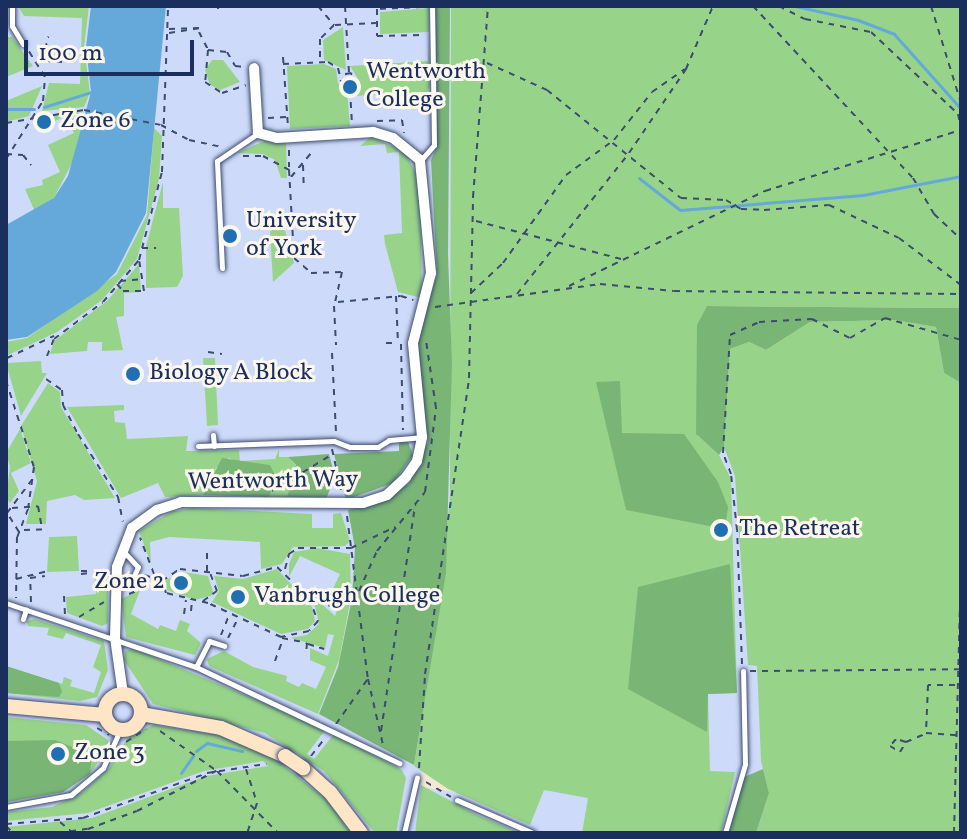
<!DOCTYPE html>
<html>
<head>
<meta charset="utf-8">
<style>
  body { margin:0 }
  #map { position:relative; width:967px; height:839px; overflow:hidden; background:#f4e8d0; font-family:Vollkorn,serif }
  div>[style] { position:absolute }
  .built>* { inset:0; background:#cedafa }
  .green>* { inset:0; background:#97d489 }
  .forest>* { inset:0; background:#79b675 }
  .water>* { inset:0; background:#64a9da }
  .stream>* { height:3px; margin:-1.5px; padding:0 1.5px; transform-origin:1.5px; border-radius:1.5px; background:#64a9da }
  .path>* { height:2px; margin-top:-1px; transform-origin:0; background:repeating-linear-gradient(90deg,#3c4b6f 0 6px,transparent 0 12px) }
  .roads { filter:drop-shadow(0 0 2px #3c4b6f) drop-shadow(0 0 2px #3c4b6f) }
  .lane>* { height:5px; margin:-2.5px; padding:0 2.5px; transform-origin:2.5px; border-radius:2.5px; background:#fff }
  .street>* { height:10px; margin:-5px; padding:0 5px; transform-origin:5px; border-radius:5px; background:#fff }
  .secondary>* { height:14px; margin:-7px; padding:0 7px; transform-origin:7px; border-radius:7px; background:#fde5c5 }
  .secondary>.ring { margin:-7px; padding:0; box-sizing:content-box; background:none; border:14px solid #fde5c5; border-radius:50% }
  .bridges { filter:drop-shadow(0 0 2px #3c4b6f) drop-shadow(0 0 2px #3c4b6f) }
  .secondary-bridge>* { height:14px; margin:-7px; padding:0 7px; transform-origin:7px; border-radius:7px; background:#fde5c5 }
  .dots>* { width:22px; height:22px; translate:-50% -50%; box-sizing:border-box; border:4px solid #fbf7ec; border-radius:50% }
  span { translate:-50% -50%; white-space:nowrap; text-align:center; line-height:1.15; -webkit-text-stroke:6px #fbf7ec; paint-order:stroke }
  .poi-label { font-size:24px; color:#1b2f5e }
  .left { translate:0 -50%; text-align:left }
  .right { translate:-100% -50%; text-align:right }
  .street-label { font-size:24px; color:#1b2f5e }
  .frame { position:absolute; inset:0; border:8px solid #1b2f5e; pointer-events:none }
  .scale { position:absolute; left:24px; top:40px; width:170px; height:36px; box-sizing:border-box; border:4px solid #1b2f5e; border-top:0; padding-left:10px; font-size:24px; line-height:28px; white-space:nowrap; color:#1b2f5e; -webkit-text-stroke:6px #fbf7ec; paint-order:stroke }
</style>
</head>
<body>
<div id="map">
  <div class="built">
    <div style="clip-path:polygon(6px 6px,453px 6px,457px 490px,420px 787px,456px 792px,474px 571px,961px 308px,961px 833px,6px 833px)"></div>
  </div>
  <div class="green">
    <div style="clip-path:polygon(89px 6px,84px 47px,90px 93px,84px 107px,42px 111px,49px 83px,80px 84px,82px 18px,24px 16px,18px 6px)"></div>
    <div style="clip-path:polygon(451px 6px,961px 6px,961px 308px,707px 306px,697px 435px,719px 455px,731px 479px,737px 693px,708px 694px,710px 771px,735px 772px,721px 833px,582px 833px,588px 798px,544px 790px,530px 825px,448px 789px,414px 766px,439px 611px,450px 496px)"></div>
    <div style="clip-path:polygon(429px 8px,429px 32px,380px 34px,380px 12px)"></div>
    <div style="clip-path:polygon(343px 27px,346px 70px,324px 60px,323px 40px)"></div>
    <div style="clip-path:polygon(429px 36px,430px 86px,427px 92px,354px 96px,360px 82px,350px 66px,428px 61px)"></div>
    <div style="clip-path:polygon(6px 37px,12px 37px,33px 66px,6px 77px)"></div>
    <div style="clip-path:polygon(212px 60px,223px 60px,240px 82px,220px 90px,210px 85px,205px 70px)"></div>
    <div style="clip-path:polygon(324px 64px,336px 69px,338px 83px,347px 91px,350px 126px,290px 129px,287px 66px)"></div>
    <div style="clip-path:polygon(42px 86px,29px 116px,6px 122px,6px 101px)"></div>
    <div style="clip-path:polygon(61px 112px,84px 113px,76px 155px,54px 198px,35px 212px,25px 189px,43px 185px,42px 180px,60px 172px,48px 145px,74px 133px,66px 116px,55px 121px,53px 115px)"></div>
    <div style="clip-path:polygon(154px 128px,162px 136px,159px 179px,137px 259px,102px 300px,57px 332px,6px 356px,6px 342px,27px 338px,117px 274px,147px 215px)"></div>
    <div style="clip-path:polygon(371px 137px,405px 152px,420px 182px,422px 298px,398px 292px,385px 244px,384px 235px,402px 233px,399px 152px,387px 153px,385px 144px,360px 146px)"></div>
    <div style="clip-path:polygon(264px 141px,286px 143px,287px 178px,281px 178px,275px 160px,263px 154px,237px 153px)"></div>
    <div style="clip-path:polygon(163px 182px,163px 208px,179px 208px,183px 276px,177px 287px,146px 288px,146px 246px)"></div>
    <div style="clip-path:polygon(281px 216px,294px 263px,273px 282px,270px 233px,274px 217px)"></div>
    <div style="clip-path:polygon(139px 264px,141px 292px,124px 293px,124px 316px,116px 317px,123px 350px,102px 351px,102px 342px,88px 342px,87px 351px,50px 354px,54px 341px,107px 301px)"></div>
    <div style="clip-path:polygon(894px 320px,936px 327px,944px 373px,961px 383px,961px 833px,756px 833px,769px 793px,761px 761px,757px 666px,748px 665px,735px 476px,724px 447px,730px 349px,749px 342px,766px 350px,810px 322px)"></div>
    <div style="clip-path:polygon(203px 358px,215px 358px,218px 425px,207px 426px)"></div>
    <div style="clip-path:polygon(41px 361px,42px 373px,47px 373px,21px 416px,6px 363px)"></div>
    <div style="clip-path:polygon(48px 383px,60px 392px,61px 407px,115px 498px,84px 500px,75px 495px,47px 501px,46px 524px,26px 524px,37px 481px,21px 426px)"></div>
    <div style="clip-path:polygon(124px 405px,124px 410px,114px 411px,115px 422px,125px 423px,127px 439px,188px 436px,186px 451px,239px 450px,240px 461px,275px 459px,279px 449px,279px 457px,288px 457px,296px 466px,287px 497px,269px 497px,270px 465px,240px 463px,229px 458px,216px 468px,203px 495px,165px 497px,158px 483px,121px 498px,67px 407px)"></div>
    <div style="clip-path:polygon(20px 429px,31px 463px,11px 473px,19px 491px,10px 503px,6px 498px,10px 467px,6px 453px)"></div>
    <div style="clip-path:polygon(192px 508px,312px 514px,312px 528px,333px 528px,333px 514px,341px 513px,350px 541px,345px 546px,293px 547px,282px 564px,261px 569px,260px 542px,169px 537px,150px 542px,151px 564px,139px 531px,171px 512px)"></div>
    <div style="clip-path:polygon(77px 536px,79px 571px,47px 572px,49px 537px)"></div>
    <div style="clip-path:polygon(317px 548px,350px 554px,351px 598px,339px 660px,318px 714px,209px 666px,207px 659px,224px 651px,253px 667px,287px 676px,286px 681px,299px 687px,302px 683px,316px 689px,326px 667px,310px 660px,310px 648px,328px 656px,334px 635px,328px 634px,325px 648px,291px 638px,307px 635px,319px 624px,313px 596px,335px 616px,342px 595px,336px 593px,333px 600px,315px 592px,330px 595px,340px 574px,300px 556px,289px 577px,289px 564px,294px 552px)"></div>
    <div style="clip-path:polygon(277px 569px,312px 607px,315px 621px,308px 629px,281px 634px,212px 602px,219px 591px,214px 576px,243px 579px)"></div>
    <div style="clip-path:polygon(183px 572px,208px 576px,214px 595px,195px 600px,167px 590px,166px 580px)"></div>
    <div style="clip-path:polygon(95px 574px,108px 582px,108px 623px,102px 626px,67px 613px,66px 597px,96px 594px)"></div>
    <div style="clip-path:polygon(140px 590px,131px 614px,158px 629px,160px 625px,176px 631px,180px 620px,190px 624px,187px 631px,201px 643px,195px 655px,126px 637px,121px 599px)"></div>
    <div style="clip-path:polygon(34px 619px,104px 641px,108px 670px,97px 697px,80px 701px,6px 693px,6px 666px,62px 684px,64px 677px,72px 680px,70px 686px,94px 693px,101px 672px,93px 667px,101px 645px,66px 633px,63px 639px,47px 635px,49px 628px,28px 626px,27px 621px)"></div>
    <div style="clip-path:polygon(135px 649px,326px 729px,307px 754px,314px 759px,334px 734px,402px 770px,406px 778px,396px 833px,375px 833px,324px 771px,265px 733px,153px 704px,124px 660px,125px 651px)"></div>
    <div style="clip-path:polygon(6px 717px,86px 725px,108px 740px,108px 747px,90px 774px,63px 792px,6px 802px)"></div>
    <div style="clip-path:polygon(153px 725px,218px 735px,275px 759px,326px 799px,354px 833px,6px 833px,6px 827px,92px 818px,206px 776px,268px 766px,263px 761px,204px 771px,88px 813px,6px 821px,6px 812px,52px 807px,83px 792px,110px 767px,128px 737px)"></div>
    <div style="clip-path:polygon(421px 785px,477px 815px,520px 833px,415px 833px)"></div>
  </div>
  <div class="forest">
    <div style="clip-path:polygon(435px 6px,450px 6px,448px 255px,452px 364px,446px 573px,414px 765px,319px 714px,338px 667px,352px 598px,355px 548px,348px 510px,389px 498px,409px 483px,428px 442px,417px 354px,419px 329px,437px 275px,431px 160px,437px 146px)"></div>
    <div style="clip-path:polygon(707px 306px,961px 308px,961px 383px,944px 373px,936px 327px,894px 320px,810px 322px,766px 350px,749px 342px,730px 349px,724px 447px,719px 455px,696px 434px,697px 325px)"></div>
    <div style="clip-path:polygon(620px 381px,622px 433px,684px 434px,718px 482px,728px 507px,725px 529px,626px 510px,596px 382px)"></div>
    <div style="clip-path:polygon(399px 442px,408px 442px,413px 455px,393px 483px,346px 500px,334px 454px,399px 451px)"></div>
    <div style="clip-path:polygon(329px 454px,335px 477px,326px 499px,287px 497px,296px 465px,288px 457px)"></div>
    <div style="clip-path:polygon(222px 458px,270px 465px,276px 477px,269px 497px,203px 495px)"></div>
    <div style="clip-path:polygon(730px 564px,737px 693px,708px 694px,707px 732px,628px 689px,638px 587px)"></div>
    <div style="clip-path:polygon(6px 666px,59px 683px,62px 692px,59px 697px,6px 693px)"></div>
    <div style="clip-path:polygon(55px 740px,92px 755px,90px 774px,63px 792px,6px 802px,6px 741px)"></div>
    <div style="clip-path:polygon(763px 769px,769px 793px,756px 833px,726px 833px,742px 778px)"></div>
  </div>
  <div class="water">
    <div style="clip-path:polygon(91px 6px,166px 6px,146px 213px,116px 272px,97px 291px,27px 337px,6px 340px,6px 225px,54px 198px,68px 176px,91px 92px,86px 47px)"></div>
  </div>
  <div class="stream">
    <div style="left:795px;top:6px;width:65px;rotate:12.5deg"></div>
    <div style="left:858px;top:20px;width:39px;rotate:21deg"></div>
    <div style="left:894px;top:34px;width:101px;rotate:48.2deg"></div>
    <div style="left:44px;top:107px;width:49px;rotate:-17.7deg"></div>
    <div style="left:6px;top:109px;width:28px"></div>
    <div style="left:639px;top:178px;width:52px;rotate:38deg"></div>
    <div style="left:680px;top:210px;width:184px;rotate:-4.7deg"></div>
    <div style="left:863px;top:195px;width:100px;rotate:-11deg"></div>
    <div style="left:196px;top:751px;width:14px;rotate:-36deg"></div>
    <div style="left:207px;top:743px;width:36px;rotate:13deg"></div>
    <div style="left:181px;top:773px;width:21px;rotate:-55deg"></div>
  </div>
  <div class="path">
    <div style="left:218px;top:6px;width:3px;rotate:90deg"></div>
    <div style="left:318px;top:6px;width:25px;rotate:50deg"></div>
    <div style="left:334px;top:25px;width:20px;rotate:135deg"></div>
    <div style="left:320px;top:39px;width:20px;rotate:90deg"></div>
    <div style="left:345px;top:6px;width:118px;rotate:86.6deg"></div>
    <div style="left:753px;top:6px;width:235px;rotate:47.1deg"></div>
    <div style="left:913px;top:178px;width:42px;rotate:59.7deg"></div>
    <div style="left:934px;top:214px;width:37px;rotate:43deg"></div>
    <div style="left:779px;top:6px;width:29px;rotate:27deg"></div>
    <div style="left:805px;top:19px;width:67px;rotate:11.1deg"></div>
    <div style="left:871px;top:32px;width:120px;rotate:43.3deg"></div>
    <div style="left:958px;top:114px;width:14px;rotate:78deg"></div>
    <div style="left:931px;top:6px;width:102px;rotate:72.8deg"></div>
    <div style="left:422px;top:7px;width:45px;rotate:177.5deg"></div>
    <div style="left:377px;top:9px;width:27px;rotate:90deg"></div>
    <div style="left:377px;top:36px;width:46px;rotate:-1.2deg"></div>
    <div style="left:335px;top:25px;width:41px;rotate:-2.8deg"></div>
    <div style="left:169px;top:29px;width:30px;rotate:-2deg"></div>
    <div style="left:199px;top:32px;width:20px;rotate:63deg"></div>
    <div style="left:208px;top:50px;width:32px;rotate:95deg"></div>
    <div style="left:205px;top:82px;width:20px;rotate:33deg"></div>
    <div style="left:222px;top:93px;width:25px;rotate:-18deg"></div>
    <div style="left:169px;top:33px;width:30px;rotate:-9deg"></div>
    <div style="left:208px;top:50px;width:19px;rotate:6deg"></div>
    <div style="left:227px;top:52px;width:16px;rotate:60deg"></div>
    <div style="left:235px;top:66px;width:10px;rotate:6deg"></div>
    <div style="left:283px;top:57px;width:70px;rotate:85.9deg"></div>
    <div style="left:43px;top:61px;width:25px;rotate:-78deg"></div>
    <div style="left:44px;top:61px;width:19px;rotate:3deg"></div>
    <div style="left:487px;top:63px;width:66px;rotate:24.2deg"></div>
    <div style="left:547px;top:90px;width:172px;rotate:38.9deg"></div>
    <div style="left:681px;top:198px;width:45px;rotate:2.5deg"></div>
    <div style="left:726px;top:200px;width:17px;rotate:31deg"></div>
    <div style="left:741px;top:209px;width:23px;rotate:2deg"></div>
    <div style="left:764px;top:210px;width:65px;rotate:-4.4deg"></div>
    <div style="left:829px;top:205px;width:77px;rotate:25.2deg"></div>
    <div style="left:899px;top:238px;width:78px;rotate:37.2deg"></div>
    <div style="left:283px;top:64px;width:45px;rotate:-2.5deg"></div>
    <div style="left:328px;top:62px;width:12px;rotate:31deg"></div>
    <div style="left:338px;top:68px;width:22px;rotate:77deg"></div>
    <div style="left:343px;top:89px;width:13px;rotate:-13deg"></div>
    <div style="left:356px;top:86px;width:14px;rotate:-111deg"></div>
    <div style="left:351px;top:73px;width:11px;rotate:170deg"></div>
    <div style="left:268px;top:118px;width:18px;rotate:-3deg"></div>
    <div style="left:33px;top:120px;width:16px;rotate:11deg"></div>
    <div style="left:49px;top:123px;width:4px;rotate:-14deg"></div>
    <div style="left:53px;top:122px;width:9px;rotate:-111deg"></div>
    <div style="left:377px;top:121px;width:25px;rotate:-2deg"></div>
    <div style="left:402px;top:120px;width:13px;rotate:81deg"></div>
    <div style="left:6px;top:123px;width:79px;rotate:-9.5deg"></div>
    <div style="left:84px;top:110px;width:78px;rotate:11deg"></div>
    <div style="left:161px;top:125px;width:32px;rotate:28deg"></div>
    <div style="left:189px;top:140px;width:33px;rotate:12deg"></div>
    <div style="left:289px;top:150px;width:17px;rotate:90deg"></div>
    <div style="left:6px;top:154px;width:17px;rotate:3deg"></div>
    <div style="left:23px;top:155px;width:13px;rotate:51deg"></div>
    <div style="left:243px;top:156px;width:20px"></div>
    <div style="left:263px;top:156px;width:30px;rotate:28deg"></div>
    <div style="left:289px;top:170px;width:88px;rotate:86.7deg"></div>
    <div style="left:294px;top:258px;width:23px;rotate:41deg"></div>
    <div style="left:311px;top:273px;width:31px;rotate:-2deg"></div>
    <div style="left:342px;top:272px;width:35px;rotate:103deg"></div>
    <div style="left:334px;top:306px;width:39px;rotate:87deg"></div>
    <div style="left:6px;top:159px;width:69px;rotate:-57.5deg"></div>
    <div style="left:43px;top:101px;width:24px;rotate:-85deg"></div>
    <div style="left:45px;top:77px;width:31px;rotate:-122deg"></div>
    <div style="left:303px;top:165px;width:24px;rotate:88deg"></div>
    <div style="left:291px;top:177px;width:31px;rotate:-50deg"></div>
    <div style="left:476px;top:221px;width:150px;rotate:14.7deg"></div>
    <div style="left:142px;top:248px;width:14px"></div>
    <div style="left:120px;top:281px;width:21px;rotate:-5deg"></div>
    <div style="left:117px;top:284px;width:9px;rotate:49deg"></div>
    <div style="left:123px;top:291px;width:21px"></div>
    <div style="left:144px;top:291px;width:30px;rotate:-99deg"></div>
    <div style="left:569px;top:286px;width:218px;rotate:-25.9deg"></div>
    <div style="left:765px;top:191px;width:205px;rotate:-17.3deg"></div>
    <div style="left:471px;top:293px;width:44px;rotate:-43.2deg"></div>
    <div style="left:503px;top:263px;width:108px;rotate:-54.4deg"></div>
    <div style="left:566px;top:175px;width:59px;rotate:-36.1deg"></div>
    <div style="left:614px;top:140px;width:61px;rotate:-51.6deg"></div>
    <div style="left:652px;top:92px;width:40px;rotate:-34.9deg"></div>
    <div style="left:517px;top:294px;width:180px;rotate:-51.5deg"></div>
    <div style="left:629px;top:153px;width:102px;rotate:-55.8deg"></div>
    <div style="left:686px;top:69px;width:69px;rotate:-66.8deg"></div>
    <div style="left:396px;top:296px;width:47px;rotate:87.6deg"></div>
    <div style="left:338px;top:302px;width:63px;rotate:-5.4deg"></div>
    <div style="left:401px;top:296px;width:13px;rotate:18deg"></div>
    <div style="left:435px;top:307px;width:167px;rotate:-7.9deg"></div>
    <div style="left:600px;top:284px;width:74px;rotate:5.4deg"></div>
    <div style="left:674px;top:291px;width:287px;rotate:0.6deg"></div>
    <div style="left:386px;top:343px;width:11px"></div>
    <div style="left:401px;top:344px;width:86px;rotate:88.7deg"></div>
    <div style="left:208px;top:352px;width:14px;rotate:8deg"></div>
    <div style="left:332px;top:353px;width:79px;rotate:87.1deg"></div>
    <div style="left:47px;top:356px;width:18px;rotate:-68deg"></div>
    <div style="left:54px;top:339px;width:61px;rotate:-37.1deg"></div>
    <div style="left:103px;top:302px;width:55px;rotate:-49.4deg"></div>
    <div style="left:139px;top:260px;width:91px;rotate:-75.4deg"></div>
    <div style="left:162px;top:172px;width:166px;rotate:-87.9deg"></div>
    <div style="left:7px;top:358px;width:52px;rotate:-25.1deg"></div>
    <div style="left:46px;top:379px;width:19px;rotate:35deg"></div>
    <div style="left:62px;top:390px;width:15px;rotate:86deg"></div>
    <div style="left:63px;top:405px;width:33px;rotate:63deg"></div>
    <div style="left:78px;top:434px;width:75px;rotate:57.6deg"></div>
    <div style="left:118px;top:497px;width:25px;rotate:79deg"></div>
    <div style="left:6px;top:381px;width:90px;rotate:72deg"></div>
    <div style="left:34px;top:467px;width:42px;rotate:98.1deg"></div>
    <div style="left:28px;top:509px;width:30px;rotate:111deg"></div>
    <div style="left:17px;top:537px;width:61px;rotate:90.9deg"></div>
    <div style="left:332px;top:449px;width:42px;rotate:77.6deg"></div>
    <div style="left:272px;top:491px;width:69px;rotate:-31.4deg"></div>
    <div style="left:12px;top:508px;width:26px;rotate:-4deg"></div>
    <div style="left:38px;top:506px;width:23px;rotate:80deg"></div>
    <div style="left:347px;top:516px;width:164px;rotate:82.7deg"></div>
    <div style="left:368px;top:679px;width:68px;rotate:77.2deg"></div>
    <div style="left:24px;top:530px;width:24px;rotate:-2deg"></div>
    <div style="left:19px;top:532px;width:22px;rotate:-122deg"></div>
    <div style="left:7px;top:513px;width:45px;rotate:-53.1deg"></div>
    <div style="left:285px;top:569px;width:16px;rotate:-75deg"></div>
    <div style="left:289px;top:554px;width:11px;rotate:-34deg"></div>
    <div style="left:298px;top:548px;width:53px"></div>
    <div style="left:351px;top:548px;width:49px;rotate:-25.5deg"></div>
    <div style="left:81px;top:571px;width:27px"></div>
    <div style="left:207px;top:571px;width:19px;rotate:-90deg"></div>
    <div style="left:81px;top:574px;width:17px;rotate:-7deg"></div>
    <div style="left:144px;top:575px;width:14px;rotate:17deg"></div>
    <div style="left:16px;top:579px;width:30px;rotate:-14deg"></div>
    <div style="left:359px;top:591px;width:44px;rotate:-65.8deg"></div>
    <div style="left:377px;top:551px;width:76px;rotate:-50.9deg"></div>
    <div style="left:425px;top:492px;width:85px;rotate:-82.5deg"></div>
    <div style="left:436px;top:408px;width:69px;rotate:-98.4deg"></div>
    <div style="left:303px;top:592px;width:27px;rotate:20deg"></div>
    <div style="left:328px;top:601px;width:10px;rotate:73deg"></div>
    <div style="left:129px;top:594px;width:35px;rotate:-22deg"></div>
    <div style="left:162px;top:581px;width:22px;rotate:-34deg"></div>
    <div style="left:180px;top:569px;width:63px;rotate:6.3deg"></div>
    <div style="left:243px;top:576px;width:35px;rotate:-15deg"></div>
    <div style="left:277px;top:567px;width:45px;rotate:44.1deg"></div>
    <div style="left:309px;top:598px;width:25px;rotate:69deg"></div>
    <div style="left:318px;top:621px;width:13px;rotate:132deg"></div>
    <div style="left:309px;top:631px;width:29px;rotate:168deg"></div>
    <div style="left:281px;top:637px;width:81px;rotate:-155deg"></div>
    <div style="left:208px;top:603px;width:43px;rotate:-166.6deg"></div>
    <div style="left:166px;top:593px;width:13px;rotate:-108deg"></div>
    <div style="left:162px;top:581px;width:11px;rotate:-139deg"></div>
    <div style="left:154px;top:574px;width:39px;rotate:-111deg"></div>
    <div style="left:64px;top:596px;width:18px;rotate:87deg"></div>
    <div style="left:203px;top:601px;width:17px;rotate:-36deg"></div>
    <div style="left:217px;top:591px;width:19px;rotate:-111deg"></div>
    <div style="left:31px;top:602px;width:24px;rotate:-92deg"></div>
    <div style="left:30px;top:578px;width:15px;rotate:-8deg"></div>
    <div style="left:191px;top:611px;width:9px;rotate:-84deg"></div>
    <div style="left:184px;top:614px;width:14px;rotate:-82deg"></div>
    <div style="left:79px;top:617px;width:29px;rotate:-31deg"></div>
    <div style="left:221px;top:635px;width:22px;rotate:-68deg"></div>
    <div style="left:228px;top:638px;width:18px;rotate:-63deg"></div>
    <div style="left:282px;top:638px;width:25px;rotate:11deg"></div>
    <div style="left:307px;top:643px;width:11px;rotate:95deg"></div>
    <div style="left:308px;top:644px;width:17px;rotate:17deg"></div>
    <div style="left:275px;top:661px;width:23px;rotate:-70deg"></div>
    <div style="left:742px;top:664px;width:134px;rotate:-92.1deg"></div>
    <div style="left:737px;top:530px;width:56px;rotate:-96.1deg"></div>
    <div style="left:731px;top:474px;width:22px;rotate:-111deg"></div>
    <div style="left:723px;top:453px;width:118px;rotate:-86.6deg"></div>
    <div style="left:730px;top:335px;width:32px;rotate:-24deg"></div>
    <div style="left:759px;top:322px;width:53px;rotate:-3.2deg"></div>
    <div style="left:812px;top:319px;width:42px;rotate:26.6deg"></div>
    <div style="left:850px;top:338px;width:40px;rotate:-29.7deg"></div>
    <div style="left:885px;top:318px;width:79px;rotate:16.1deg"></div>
    <div style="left:750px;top:671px;width:211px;rotate:-0.5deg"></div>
    <div style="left:955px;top:685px;width:27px;rotate:180deg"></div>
    <div style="left:928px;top:685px;width:48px;rotate:92.4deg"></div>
    <div style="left:926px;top:733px;width:31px;rotate:4deg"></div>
    <div style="left:336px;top:724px;width:54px;rotate:-54.8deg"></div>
    <div style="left:97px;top:728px;width:14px;rotate:30deg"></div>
    <div style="left:160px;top:731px;width:70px;rotate:35.1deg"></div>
    <div style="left:217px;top:771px;width:87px;rotate:45.5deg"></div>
    <div style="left:381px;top:731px;width:229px;rotate:-81.4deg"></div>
    <div style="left:126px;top:742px;width:24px;rotate:-33deg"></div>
    <div style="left:906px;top:742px;width:10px;rotate:-163deg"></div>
    <div style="left:896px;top:739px;width:9px;rotate:131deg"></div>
    <div style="left:890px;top:746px;width:12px;rotate:31deg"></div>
    <div style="left:900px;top:752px;width:12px;rotate:-59deg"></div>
    <div style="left:906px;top:742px;width:21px;rotate:-23deg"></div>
    <div style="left:311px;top:756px;width:23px;rotate:-52deg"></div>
    <div style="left:419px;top:768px;width:94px;rotate:-86.3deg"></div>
    <div style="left:425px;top:674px;width:299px;rotate:-81.5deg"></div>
    <div style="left:469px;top:378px;width:181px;rotate:-88.7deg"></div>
    <div style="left:473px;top:197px;width:192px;rotate:-85.5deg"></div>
    <div style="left:246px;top:769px;width:36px;rotate:72deg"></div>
    <div style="left:257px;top:803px;width:32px;rotate:108deg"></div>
    <div style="left:426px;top:782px;width:29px;rotate:31deg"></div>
    <div style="left:60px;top:822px;width:17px;rotate:40deg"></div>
    <div style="left:6px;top:824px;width:77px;rotate:-4.5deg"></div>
    <div style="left:83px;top:818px;width:132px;rotate:-19.9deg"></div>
    <div style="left:207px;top:773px;width:60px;rotate:-8.7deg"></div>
    <div style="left:6px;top:826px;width:10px;rotate:45deg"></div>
    <div style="left:58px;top:833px;width:30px;rotate:-8deg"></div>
    <div style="left:88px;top:829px;width:52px;rotate:-20.2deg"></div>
    <div style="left:137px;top:811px;width:89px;rotate:-26.9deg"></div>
    <div style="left:954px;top:833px;width:236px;rotate:-88.5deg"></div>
  </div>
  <div class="roads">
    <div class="lane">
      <div style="left:12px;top:6px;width:20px;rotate:90deg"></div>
      <div style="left:12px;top:26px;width:21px;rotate:59deg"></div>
      <div style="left:421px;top:160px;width:20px;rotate:-49deg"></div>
      <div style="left:434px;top:145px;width:139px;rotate:-90.8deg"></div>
      <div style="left:222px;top:268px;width:107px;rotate:-92.7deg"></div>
      <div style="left:217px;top:161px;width:48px;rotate:-34deg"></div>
      <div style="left:213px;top:435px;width:11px;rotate:85deg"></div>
      <div style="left:198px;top:446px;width:136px;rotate:-2.1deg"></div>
      <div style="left:334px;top:441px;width:17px;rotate:21deg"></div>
      <div style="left:350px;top:447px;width:28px"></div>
      <div style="left:378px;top:447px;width:13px;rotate:-32deg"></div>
      <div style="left:389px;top:440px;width:32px;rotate:-5deg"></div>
      <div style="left:117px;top:583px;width:17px;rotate:-17deg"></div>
      <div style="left:133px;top:578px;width:12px;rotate:-66deg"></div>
      <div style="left:138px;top:567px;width:22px;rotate:-133deg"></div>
      <div style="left:6px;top:603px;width:200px;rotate:18.6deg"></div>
      <div style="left:196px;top:667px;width:225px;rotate:25.3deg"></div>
      <div style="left:23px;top:619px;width:10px;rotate:-73deg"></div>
      <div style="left:196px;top:667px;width:29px;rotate:-63deg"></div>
      <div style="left:209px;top:641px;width:16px;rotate:18deg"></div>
      <div style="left:457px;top:800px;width:83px;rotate:23.5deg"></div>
      <div style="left:6px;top:807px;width:66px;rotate:-10.5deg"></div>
      <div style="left:71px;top:795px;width:42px;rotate:-40.2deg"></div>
      <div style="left:103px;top:768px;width:42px;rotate:-65.9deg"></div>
      <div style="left:404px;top:833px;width:57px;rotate:-76.9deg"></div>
      <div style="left:725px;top:833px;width:72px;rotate:-73.8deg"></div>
      <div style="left:745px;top:764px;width:93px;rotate:-91.2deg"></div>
    </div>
    <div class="street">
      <div style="left:123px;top:694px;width:57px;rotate:-98.1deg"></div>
      <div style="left:115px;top:638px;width:71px;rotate:-88.4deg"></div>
      <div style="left:117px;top:567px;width:42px;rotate:-69deg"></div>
      <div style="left:132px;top:528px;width:31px;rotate:-36deg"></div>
      <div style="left:157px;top:510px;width:25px;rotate:-18deg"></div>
      <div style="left:181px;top:502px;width:182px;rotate:0.3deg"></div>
      <div style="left:363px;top:503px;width:25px;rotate:-18deg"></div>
      <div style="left:387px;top:495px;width:26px;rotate:-43deg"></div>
      <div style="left:406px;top:477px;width:19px;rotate:-55deg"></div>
      <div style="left:417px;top:461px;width:25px;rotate:-78deg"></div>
      <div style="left:422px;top:437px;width:94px;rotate:-95.5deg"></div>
      <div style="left:413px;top:343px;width:72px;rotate:-75.6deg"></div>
      <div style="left:431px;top:273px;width:114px;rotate:-95.6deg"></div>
      <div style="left:420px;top:160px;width:35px;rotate:-141deg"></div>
      <div style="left:393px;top:138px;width:21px;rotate:-163deg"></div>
      <div style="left:373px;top:132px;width:96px;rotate:176.4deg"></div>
      <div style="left:277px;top:138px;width:20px;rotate:-165deg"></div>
      <div style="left:258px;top:133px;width:65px;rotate:-93.5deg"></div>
    </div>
    <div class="secondary">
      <div class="ring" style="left:105px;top:694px;width:22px;height:22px"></div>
      <div style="left:6px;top:706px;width:99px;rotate:5.2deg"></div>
      <div style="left:141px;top:714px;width:81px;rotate:9.9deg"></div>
      <div style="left:221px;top:728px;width:70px;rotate:23.6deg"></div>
      <div style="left:303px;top:768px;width:36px;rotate:42deg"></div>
      <div style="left:330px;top:792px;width:51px;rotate:52.9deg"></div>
    </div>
  </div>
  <div class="bridges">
    <div class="secondary-bridge">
      <div style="left:285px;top:756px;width:22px;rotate:34deg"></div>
    </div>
  </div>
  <div class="dots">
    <div style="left:350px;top:87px;background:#1f6fb2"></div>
    <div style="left:44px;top:122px;background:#1f6fb2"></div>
    <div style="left:230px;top:236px;background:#1f6fb2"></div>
    <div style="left:133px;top:374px;background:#1f6fb2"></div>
    <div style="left:721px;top:530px;background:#1f6fb2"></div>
    <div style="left:181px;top:583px;background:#1f6fb2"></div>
    <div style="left:238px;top:597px;background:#1f6fb2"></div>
    <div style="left:58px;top:754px;background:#1f6fb2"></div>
  </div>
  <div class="poi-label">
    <span class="left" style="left:366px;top:87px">Wentworth<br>College</span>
    <span class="left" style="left:60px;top:122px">Zone 6</span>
    <span class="left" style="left:246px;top:236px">University<br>of York</span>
    <span class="left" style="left:149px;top:374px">Biology A Block</span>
    <span class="left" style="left:739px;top:530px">The Retreat</span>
    <span class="right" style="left:165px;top:583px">Zone 2</span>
    <span class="left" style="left:254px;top:597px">Vanbrugh College</span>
    <span class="left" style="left:74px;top:754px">Zone 3</span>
  </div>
  <div class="street-label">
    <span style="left:273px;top:482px;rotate:-1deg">Wentworth Way</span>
  </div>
  <div class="frame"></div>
  <div class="scale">100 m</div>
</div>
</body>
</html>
